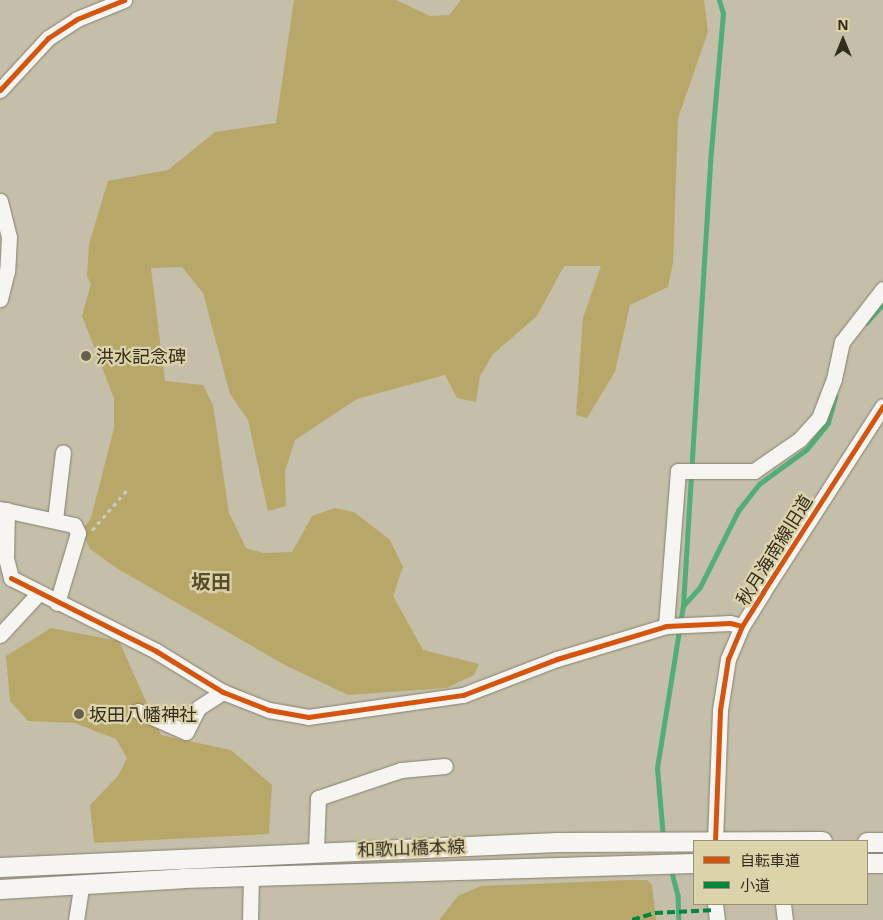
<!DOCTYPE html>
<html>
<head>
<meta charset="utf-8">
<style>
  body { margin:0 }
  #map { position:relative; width:883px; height:920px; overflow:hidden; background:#c5bfa9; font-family:"Open Sans","Noto Sans JP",sans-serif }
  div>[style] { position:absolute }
  .forest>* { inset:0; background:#b7a768 }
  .stream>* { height:4.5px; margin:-2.25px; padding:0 2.25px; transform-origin:2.25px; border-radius:2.25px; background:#52ae78 }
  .path>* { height:2.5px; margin-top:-1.25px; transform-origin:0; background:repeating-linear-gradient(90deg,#cccac3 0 4px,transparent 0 8px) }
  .roads { filter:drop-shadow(0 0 1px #84806f) drop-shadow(0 0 1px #84806f) }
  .minor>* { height:15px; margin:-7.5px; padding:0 7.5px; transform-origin:7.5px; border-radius:7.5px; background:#f6f5f2 }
  .major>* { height:19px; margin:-9.5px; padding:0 9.5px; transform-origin:9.5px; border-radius:9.5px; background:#f6f5f2 }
  .quiet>* { height:4px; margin-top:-2px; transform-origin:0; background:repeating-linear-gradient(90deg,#00873e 0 8px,transparent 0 12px) }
  .cycleway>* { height:5px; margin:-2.5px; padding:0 2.5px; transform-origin:2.5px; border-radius:2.5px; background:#d6550e }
  .dots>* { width:14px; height:14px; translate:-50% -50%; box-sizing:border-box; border:2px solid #ddd3ab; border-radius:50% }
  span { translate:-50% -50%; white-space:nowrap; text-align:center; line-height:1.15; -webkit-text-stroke:4.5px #ddd3ab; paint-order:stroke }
  .poi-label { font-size:18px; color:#322e1e }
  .left { translate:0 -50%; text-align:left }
  .street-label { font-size:18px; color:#322e1e }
  .quarter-label { font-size:20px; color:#584e2a; font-weight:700 }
  .legend { position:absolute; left:693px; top:840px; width:175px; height:65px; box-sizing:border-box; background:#ddd3ab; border:1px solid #999173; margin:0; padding:6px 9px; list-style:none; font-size:15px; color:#322e1e }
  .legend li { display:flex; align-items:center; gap:10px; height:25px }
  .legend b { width:25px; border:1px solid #999173 }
  .north { position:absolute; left:818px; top:15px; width:50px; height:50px; -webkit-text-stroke:4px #ddd3ab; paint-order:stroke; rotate:0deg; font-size:14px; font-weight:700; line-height:20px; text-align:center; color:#322e1e }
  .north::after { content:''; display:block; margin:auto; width:18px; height:22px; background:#322e1e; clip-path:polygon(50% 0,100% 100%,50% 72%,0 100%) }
</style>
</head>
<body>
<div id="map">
  <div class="forest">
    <div style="clip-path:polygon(294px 0,396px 0,430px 16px,449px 15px,461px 0,704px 0,708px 32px,678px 118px,673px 263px,668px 287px,630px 305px,615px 372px,587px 418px,576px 415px,583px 318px,601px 266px,564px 266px,537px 316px,493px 354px,480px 376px,476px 402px,457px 398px,445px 375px,357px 399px,295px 440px,285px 471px,286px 506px,268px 511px,248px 420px,230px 394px,203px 293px,182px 267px,151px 268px,165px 381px,203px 385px,213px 405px,229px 513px,246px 548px,263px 553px,292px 552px,312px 516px,335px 508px,354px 512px,390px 540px,403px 567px,393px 596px,423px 650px,479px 664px,474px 675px,446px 688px,348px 695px,285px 665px,118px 569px,90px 549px,82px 531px,91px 518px,114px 428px,114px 398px,82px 316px,91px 284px,87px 276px,89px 244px,108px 181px,168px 170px,215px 132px,276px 123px)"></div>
    <div style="clip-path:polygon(51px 628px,119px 641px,161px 735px,231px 750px,272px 785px,269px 834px,94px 843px,90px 805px,118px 776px,127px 758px,116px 739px,75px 723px,28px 721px,10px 701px,6px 656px)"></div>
    <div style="clip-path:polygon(628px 880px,647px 880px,652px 885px,656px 920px,439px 920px,458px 896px,481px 886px)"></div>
  </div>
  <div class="stream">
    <div style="left:866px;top:323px;width:25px;rotate:-48deg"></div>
    <div style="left:683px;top:606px;width:25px;rotate:-48deg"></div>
    <div style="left:700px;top:587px;width:85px;rotate:-63.4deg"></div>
    <div style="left:738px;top:511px;width:34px;rotate:-52deg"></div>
    <div style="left:759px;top:484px;width:59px;rotate:-36.1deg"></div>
    <div style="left:807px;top:449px;width:33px;rotate:-51deg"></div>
    <div style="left:828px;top:423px;width:28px;rotate:-75deg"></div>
    <div style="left:663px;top:837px;width:69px;rotate:-95deg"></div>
    <div style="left:657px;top:768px;width:164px;rotate:-80.9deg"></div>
    <div style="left:683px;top:606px;width:445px;rotate:-86.5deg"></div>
    <div style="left:710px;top:162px;width:149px;rotate:-85deg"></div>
    <div style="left:723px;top:14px;width:15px;rotate:-106deg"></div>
    <div style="left:671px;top:869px;width:27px;rotate:75deg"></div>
    <div style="left:678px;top:895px;width:25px;rotate:88deg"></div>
  </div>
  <div class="path">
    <div style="left:92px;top:530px;width:53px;rotate:-48.8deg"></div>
  </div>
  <div class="roads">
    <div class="minor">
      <div style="left:0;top:90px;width:71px;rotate:-47.3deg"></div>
      <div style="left:48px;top:38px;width:35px;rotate:-33deg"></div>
      <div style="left:77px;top:19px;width:51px;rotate:-22deg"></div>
      <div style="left:0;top:201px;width:37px;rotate:76deg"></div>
      <div style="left:9px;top:237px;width:34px;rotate:93deg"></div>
      <div style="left:7px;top:271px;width:29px;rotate:104deg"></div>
      <div style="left:0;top:509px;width:76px;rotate:12.2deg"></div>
      <div style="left:74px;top:525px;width:9px;rotate:63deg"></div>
      <div style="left:78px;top:533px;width:73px;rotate:106.7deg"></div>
      <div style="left:7px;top:510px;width:48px;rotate:91.2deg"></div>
      <div style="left:6px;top:558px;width:21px;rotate:76deg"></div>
      <div style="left:11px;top:578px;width:162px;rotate:26.7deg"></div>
      <div style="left:156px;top:651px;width:79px;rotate:31.5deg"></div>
      <div style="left:223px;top:692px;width:49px;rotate:21.4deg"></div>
      <div style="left:269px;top:710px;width:40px;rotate:10deg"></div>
      <div style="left:308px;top:717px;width:157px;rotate:-8.1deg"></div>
      <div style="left:463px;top:695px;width:101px;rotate:-21deg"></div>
      <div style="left:557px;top:659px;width:114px;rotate:-16.8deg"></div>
      <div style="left:666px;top:626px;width:64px;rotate:-2.7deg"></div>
      <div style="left:730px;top:623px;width:12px;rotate:14deg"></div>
      <div style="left:55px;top:520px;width:68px;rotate:-83.3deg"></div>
      <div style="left:666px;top:626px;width:155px;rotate:-85.6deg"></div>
      <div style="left:678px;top:471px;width:76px"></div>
      <div style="left:754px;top:471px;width:56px;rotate:-34.8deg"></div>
      <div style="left:800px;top:439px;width:28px;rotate:-48deg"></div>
      <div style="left:819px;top:418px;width:42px;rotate:-69deg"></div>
      <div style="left:834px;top:379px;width:38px;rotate:-78deg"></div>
      <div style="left:842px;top:342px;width:67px;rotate:-52.3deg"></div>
      <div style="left:0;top:635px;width:56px;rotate:-47.2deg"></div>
      <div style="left:138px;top:711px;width:52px;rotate:23.6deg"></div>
      <div style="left:186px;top:732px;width:27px;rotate:-63deg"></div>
      <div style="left:198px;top:708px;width:30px;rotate:-33deg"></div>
      <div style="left:715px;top:841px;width:131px;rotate:-87.8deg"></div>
      <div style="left:720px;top:710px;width:52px;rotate:-81.1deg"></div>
      <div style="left:728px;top:659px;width:36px;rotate:-67deg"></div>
      <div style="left:742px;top:626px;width:40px;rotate:-58deg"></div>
      <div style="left:763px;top:592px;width:221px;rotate:-57.2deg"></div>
      <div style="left:316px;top:851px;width:53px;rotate:-87.8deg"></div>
      <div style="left:318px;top:798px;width:88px;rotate:-18.6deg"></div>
      <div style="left:401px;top:770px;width:44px;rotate:-5.2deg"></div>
      <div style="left:715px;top:904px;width:16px;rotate:83deg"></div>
      <div style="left:783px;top:904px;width:16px;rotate:83deg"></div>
      <div style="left:76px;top:920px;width:36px;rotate:-81deg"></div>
      <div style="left:250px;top:920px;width:44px;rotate:-88.7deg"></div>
    </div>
    <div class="major">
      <div style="left:867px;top:842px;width:16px"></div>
      <div style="left:867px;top:863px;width:16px"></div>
      <div style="left:0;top:867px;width:558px;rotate:-2.57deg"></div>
      <div style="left:557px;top:842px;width:265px;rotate:-0.2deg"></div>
      <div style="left:0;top:889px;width:183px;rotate:-3.4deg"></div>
      <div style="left:183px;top:878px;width:511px;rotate:-1.68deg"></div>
    </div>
  </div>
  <div class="quiet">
    <div style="left:632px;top:920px;width:24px;rotate:-17deg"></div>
    <div style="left:655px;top:913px;width:60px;rotate:-2.9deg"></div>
  </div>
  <div class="cycleway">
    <div style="left:0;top:90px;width:71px;rotate:-47.3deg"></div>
    <div style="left:48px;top:38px;width:35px;rotate:-33deg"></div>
    <div style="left:77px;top:19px;width:51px;rotate:-22deg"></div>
    <div style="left:11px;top:578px;width:162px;rotate:26.7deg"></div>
    <div style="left:156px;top:651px;width:79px;rotate:31.5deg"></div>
    <div style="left:223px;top:692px;width:49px;rotate:21.4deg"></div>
    <div style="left:269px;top:710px;width:40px;rotate:10deg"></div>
    <div style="left:308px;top:717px;width:157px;rotate:-8.1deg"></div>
    <div style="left:463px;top:695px;width:101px;rotate:-21deg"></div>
    <div style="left:557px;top:659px;width:114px;rotate:-16.8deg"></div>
    <div style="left:666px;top:626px;width:64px;rotate:-2.7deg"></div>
    <div style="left:730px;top:623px;width:12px;rotate:14deg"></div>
    <div style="left:715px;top:841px;width:131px;rotate:-87.8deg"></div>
    <div style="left:720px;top:710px;width:52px;rotate:-81.1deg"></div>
    <div style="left:728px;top:659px;width:36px;rotate:-67deg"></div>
    <div style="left:742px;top:626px;width:40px;rotate:-58deg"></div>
    <div style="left:763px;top:592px;width:221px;rotate:-57.2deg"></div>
  </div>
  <div class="dots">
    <div style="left:86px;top:356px;background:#65614f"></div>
    <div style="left:79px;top:714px;background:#65614f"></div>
  </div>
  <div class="poi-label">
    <span class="left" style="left:96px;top:356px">洪水記念碑</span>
    <span class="left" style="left:89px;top:714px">坂田八幡神社</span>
  </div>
  <div class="street-label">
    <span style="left:774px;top:550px;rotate:-58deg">秋月海南線旧道</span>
    <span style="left:411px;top:848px;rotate:-2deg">和歌山橋本線</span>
  </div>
  <div class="quarter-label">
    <span style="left:211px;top:581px">坂田</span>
  </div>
  <ul class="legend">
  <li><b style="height:6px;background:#d6550e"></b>自転車道</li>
  <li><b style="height:6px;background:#00873e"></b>小道</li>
  </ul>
  <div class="north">N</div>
</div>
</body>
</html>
